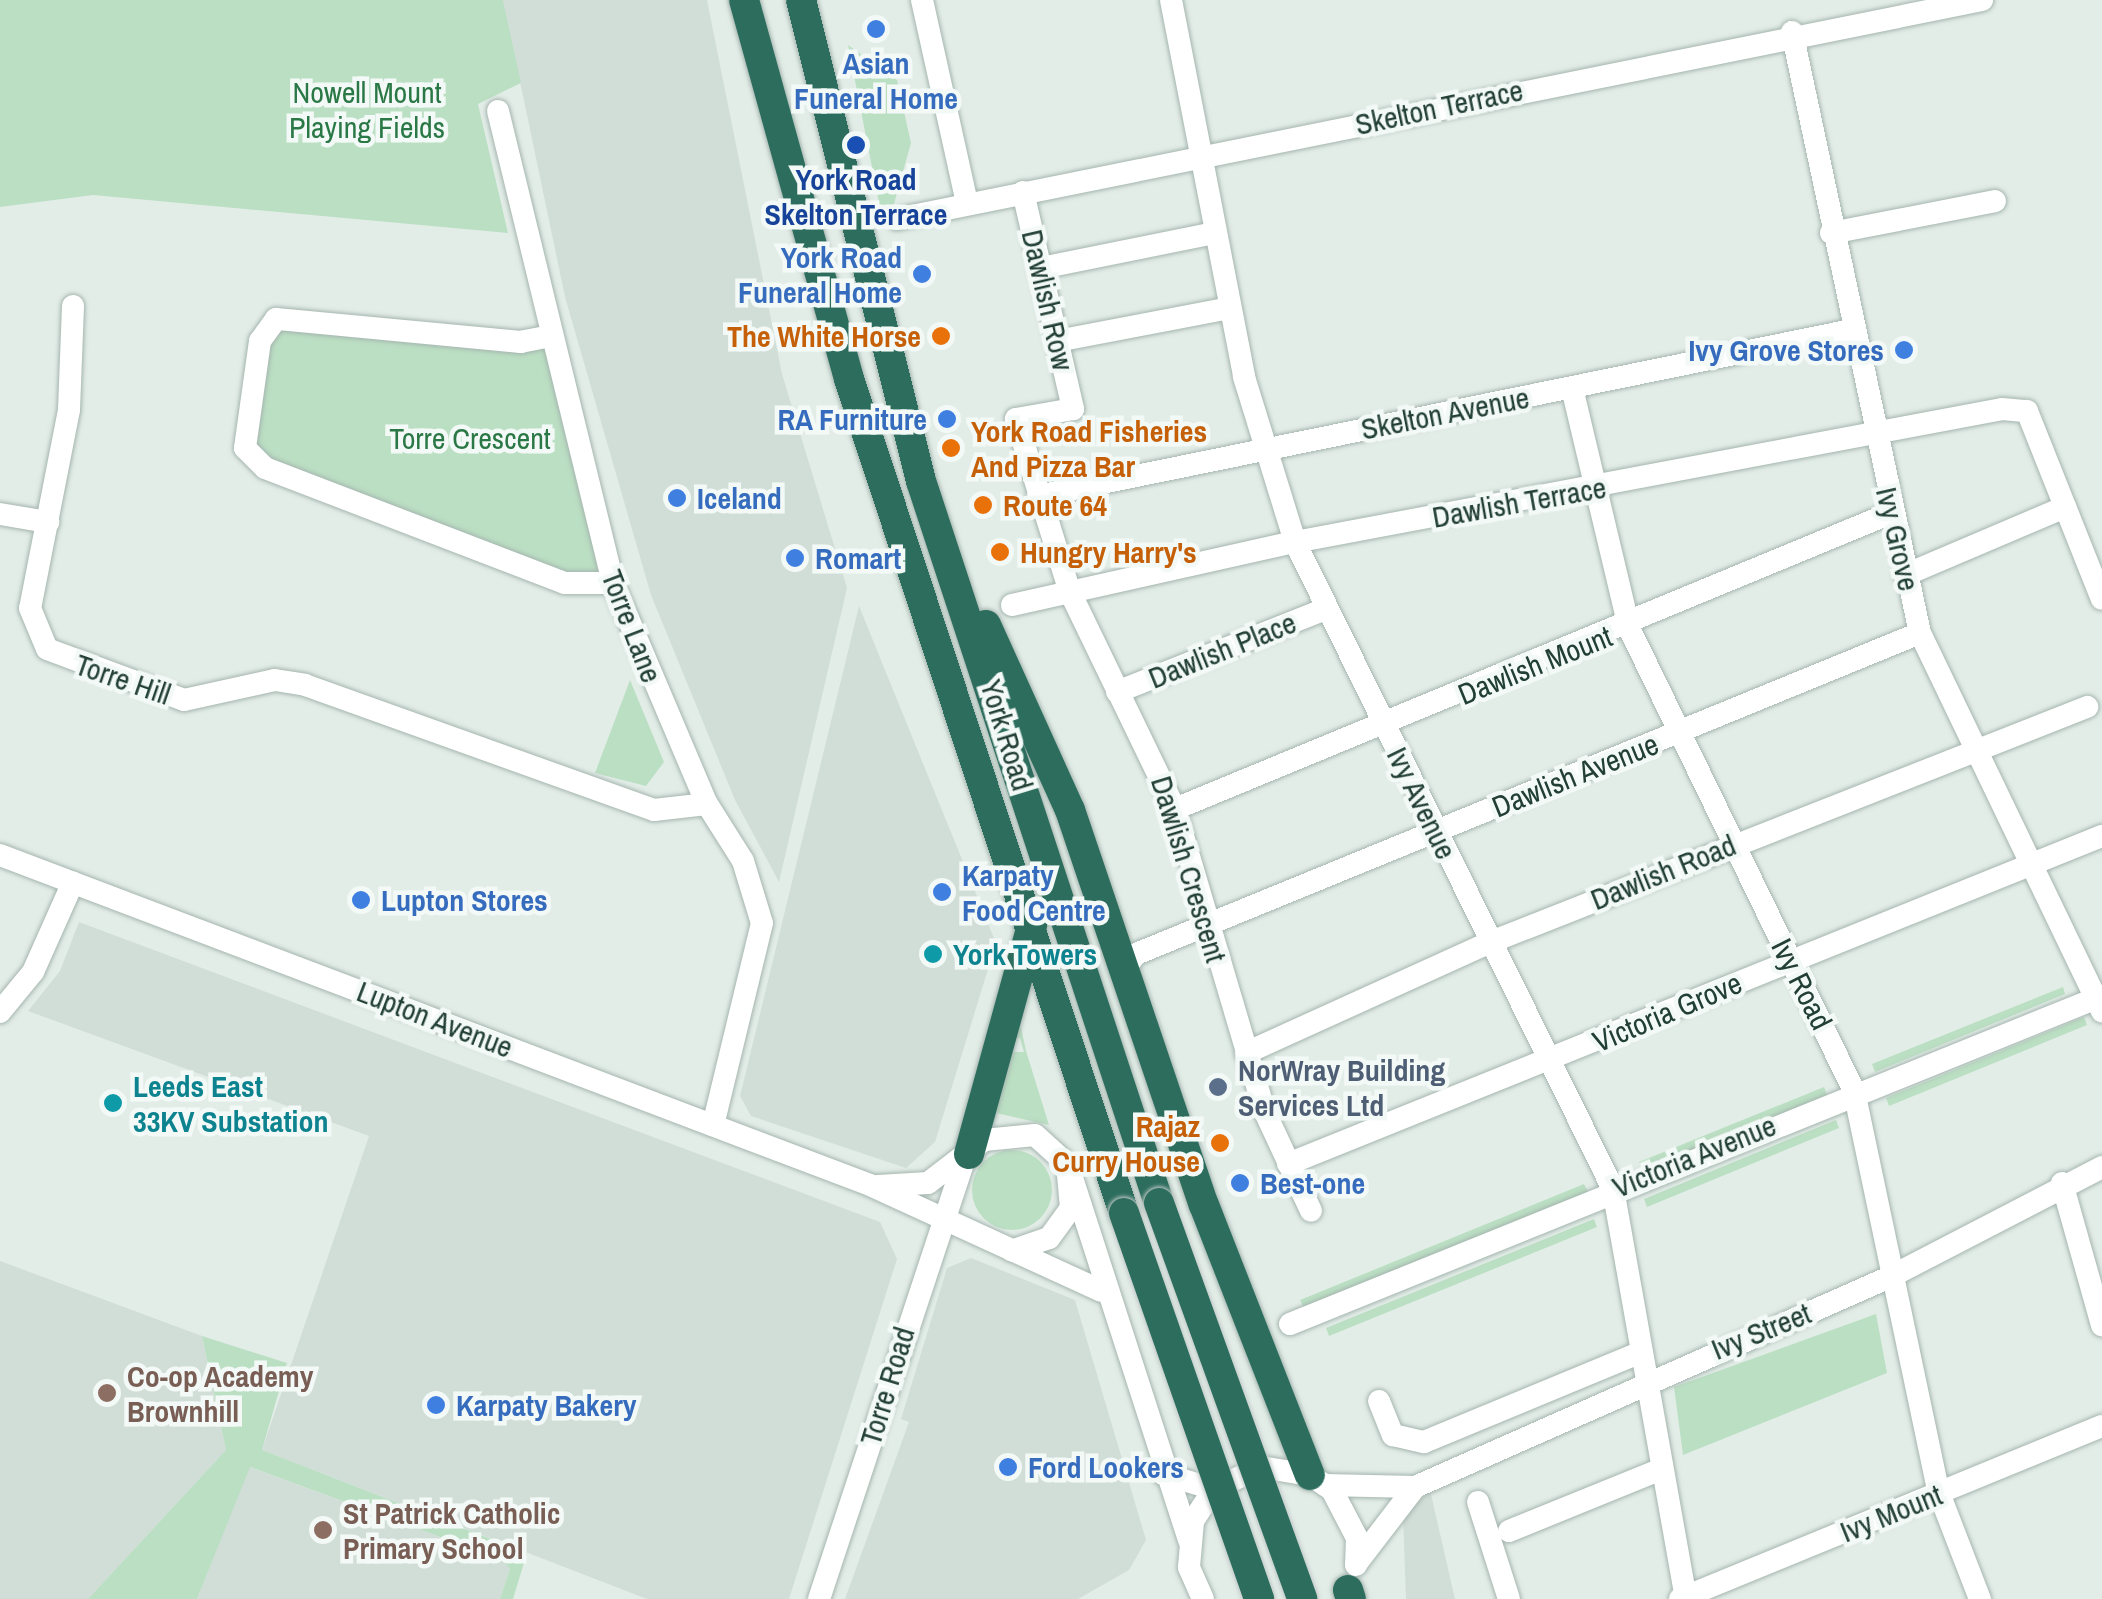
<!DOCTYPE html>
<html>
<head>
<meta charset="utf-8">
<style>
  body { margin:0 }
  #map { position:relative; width:2102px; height:1599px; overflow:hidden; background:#e3ede8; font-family:"Archivo Narrow",sans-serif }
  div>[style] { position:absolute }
  .built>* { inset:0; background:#d1ddd7 }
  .green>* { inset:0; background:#bbdfc3 }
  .round { border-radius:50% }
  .roads { filter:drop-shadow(0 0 2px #a5b5af) drop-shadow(0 0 2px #a5b5af) }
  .minor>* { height:22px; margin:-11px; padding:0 11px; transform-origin:11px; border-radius:11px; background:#fff }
  .highway>* { height:30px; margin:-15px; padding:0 15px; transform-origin:15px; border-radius:15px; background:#2c6d5d }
  .bridges { filter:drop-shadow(0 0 2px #c1c9c7) drop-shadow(0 0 2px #c1c9c7) }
  .highway-bridge>* { height:30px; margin:-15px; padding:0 15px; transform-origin:15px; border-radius:15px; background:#2c6d5d }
  .dots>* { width:28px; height:28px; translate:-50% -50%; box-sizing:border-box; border:5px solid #f3f9f6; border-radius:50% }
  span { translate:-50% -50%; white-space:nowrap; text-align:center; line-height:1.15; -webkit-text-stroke:9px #f3f9f6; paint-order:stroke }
  .shop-label { font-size:30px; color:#366cbe; font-weight:700 }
  .right { translate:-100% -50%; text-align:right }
  .left { translate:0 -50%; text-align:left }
  .park-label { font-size:30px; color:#2a7846 }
  .street-label { font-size:30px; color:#223f36 }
  .transit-label { font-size:30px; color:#164399; font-weight:700 }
  .food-label { font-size:30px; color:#c56008; font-weight:700 }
  .culture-label { font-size:30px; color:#0d838f; font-weight:700 }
  .service-label { font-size:30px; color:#4e5e75; font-weight:700 }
  .education-label { font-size:30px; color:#785e54; font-weight:700 }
</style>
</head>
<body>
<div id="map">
  <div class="built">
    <div style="clip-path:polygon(503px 0,707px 0,782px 374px,847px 588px,779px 882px,735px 800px,651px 595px,565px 297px)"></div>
    <div style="clip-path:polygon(859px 606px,996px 943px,935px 1142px,906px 1168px,751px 1116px,740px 1096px)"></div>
    <div style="clip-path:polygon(79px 922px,880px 1222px,897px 1259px,789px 1599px,647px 1599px,262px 1450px,369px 1136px,28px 1011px,60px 971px)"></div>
    <div style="clip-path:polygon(971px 1258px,1075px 1300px,1146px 1540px,1129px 1570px,1078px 1599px,845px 1599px,909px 1422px,901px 1419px,947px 1268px)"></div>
    <div style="clip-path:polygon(0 1261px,202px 1336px,226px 1450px,88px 1599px,0 1599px)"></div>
    <div style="clip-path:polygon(249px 1467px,503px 1560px,510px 1569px,500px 1599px,197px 1599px)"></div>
    <div style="clip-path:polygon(1430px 1490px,1455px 1599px,1406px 1599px,1403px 1517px)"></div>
  </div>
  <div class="green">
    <div style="clip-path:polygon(0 0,503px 0,521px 83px,478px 104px,508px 233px,93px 195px,0 207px)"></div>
    <div style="clip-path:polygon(848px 45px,897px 80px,911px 143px,894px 204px,880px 208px)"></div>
    <div style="clip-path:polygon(269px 325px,551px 336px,613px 583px,597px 586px,265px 468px,243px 438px)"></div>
    <div style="clip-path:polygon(630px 680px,664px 762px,646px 786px,595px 773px)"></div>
    <div style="clip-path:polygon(2063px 987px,2065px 994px,1875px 1072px,1872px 1064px)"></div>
    <div style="clip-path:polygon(1018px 1013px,1026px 1051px,1049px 1125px,996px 1113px,1004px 1052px,1024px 1052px,1020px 1038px,1008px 1036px)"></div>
    <div style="clip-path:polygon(2084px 1017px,2087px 1025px,1889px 1106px,1886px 1098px)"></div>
    <div style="clip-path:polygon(1824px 1087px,1827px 1095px,1643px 1170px,1639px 1162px)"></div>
    <div style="clip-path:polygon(1836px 1120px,1839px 1128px,1647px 1207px,1644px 1199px)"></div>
    <div class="round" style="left:972px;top:1150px;width:80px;height:80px"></div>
    <div style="clip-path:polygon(1584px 1184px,1588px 1192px,1304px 1308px,1300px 1300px)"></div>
    <div style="clip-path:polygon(1594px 1219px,1597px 1227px,1329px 1336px,1326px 1328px)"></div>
    <div style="clip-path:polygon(1876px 1314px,1887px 1373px,1683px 1455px,1674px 1387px)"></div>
    <div style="clip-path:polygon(202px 1336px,287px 1363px,262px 1450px,527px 1553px,513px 1599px,500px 1599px,510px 1569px,503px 1560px,250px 1467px,197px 1599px,88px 1599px,226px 1450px)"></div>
  </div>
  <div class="roads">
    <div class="minor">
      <div style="left:922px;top:0;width:208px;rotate:77.5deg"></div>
      <div style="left:1171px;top:0;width:384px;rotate:79deg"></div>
      <div style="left:1244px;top:377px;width:173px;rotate:72.8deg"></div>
      <div style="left:1295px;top:542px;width:721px;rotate:63.83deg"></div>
      <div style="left:1613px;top:1189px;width:416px;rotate:79.9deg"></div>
      <div style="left:1792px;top:32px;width:614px;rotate:77.98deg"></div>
      <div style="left:1920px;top:633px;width:420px;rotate:64.3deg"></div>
      <div style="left:498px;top:111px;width:486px;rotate:76.3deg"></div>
      <div style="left:613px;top:583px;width:240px;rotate:67deg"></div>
      <div style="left:707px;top:804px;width:67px;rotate:57.7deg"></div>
      <div style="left:743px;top:861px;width:65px;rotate:73deg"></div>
      <div style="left:762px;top:923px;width:208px;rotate:103.6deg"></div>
      <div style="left:1023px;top:192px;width:223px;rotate:77deg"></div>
      <div style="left:1073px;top:409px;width:58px;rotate:170deg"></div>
      <div style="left:1016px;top:419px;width:181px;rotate:72.7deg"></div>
      <div style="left:1070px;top:592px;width:241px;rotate:64.2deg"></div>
      <div style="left:1175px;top:809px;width:314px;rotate:73.5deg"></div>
      <div style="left:1264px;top:1110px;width:111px;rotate:65deg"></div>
      <div style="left:897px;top:219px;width:1107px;rotate:-11.41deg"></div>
      <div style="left:1831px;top:233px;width:167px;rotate:-11deg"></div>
      <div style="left:1041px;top:268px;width:177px;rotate:-11.4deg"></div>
      <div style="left:73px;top:306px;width:104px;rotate:92.2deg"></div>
      <div style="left:69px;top:410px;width:202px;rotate:101.1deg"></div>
      <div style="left:30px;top:608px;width:44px;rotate:67.5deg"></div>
      <div style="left:47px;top:649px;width:146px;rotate:20.4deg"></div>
      <div style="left:184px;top:700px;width:93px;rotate:-12.4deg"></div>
      <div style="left:275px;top:680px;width:30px;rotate:9deg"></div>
      <div style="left:305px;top:685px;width:371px;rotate:19.7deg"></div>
      <div style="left:654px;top:810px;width:53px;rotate:-6.5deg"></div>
      <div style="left:551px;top:336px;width:31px;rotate:169deg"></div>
      <div style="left:521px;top:342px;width:246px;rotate:-174.6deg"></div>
      <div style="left:276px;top:319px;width:27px;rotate:126deg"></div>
      <div style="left:260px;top:341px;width:108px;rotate:98deg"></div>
      <div style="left:245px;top:448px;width:28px;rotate:45deg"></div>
      <div style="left:265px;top:468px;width:321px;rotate:21deg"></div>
      <div style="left:565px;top:583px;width:48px"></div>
      <div style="left:1057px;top:341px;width:176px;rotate:-10.8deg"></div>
      <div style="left:1572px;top:388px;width:247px;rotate:76.6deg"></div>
      <div style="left:1629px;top:628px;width:515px;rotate:64.08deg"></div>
      <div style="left:1854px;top:1091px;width:411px;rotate:78.1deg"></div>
      <div style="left:1939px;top:1493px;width:114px;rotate:68.9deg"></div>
      <div style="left:1038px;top:496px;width:831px;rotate:-11.53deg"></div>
      <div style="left:0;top:514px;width:49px;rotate:9.5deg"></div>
      <div style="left:1905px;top:575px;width:174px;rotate:-23deg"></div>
      <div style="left:1012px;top:605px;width:290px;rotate:-12.6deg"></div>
      <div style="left:1295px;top:542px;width:719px;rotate:-10.65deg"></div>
      <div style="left:2002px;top:409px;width:25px;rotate:5deg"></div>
      <div style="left:2027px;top:411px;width:202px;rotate:68.3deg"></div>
      <div style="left:1117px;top:692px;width:225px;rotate:-21.7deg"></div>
      <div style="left:1175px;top:809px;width:775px;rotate:-22.46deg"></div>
      <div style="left:0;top:855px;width:930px;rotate:20.77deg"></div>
      <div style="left:870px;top:1185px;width:254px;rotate:24.6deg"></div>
      <div style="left:1124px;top:969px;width:19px;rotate:-51deg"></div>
      <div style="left:1136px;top:954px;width:847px;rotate:-22.27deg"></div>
      <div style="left:0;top:1012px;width:52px;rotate:-50.5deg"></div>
      <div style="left:33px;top:972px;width:98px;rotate:-66deg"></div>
      <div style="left:1246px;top:1053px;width:269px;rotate:-24.4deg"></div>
      <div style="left:1491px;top:942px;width:641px;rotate:-21.52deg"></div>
      <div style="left:1288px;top:1164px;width:878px;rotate:-21.95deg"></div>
      <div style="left:1073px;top:1181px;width:378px;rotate:72.1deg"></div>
      <div style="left:2062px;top:1183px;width:148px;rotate:74.3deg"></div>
      <div style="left:878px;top:1186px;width:50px;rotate:-3.4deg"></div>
      <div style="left:928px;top:1183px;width:71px;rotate:-37.5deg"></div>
      <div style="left:984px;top:1140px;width:51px;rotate:-5.6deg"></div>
      <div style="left:1035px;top:1135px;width:43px;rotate:42.2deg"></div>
      <div style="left:1067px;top:1164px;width:44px;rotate:84.8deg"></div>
      <div style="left:1071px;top:1208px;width:37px;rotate:126deg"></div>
      <div style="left:1049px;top:1238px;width:39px;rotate:161deg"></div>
      <div style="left:1290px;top:1324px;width:876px;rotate:-22deg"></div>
      <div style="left:1379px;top:1401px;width:37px;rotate:68deg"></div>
      <div style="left:1393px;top:1435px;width:32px;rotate:13deg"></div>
      <div style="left:1424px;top:1442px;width:233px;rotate:-22.5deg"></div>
      <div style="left:1163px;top:1474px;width:53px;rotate:16.4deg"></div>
      <div style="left:1325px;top:1485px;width:90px;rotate:1.3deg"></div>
      <div style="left:1478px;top:1502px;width:102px;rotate:72.3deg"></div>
      <div style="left:1509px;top:1531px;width:165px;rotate:-22.1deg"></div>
      <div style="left:1356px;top:1564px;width:97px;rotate:-52.5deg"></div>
      <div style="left:1415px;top:1487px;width:522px;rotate:-23.86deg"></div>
      <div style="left:1892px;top:1276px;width:237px;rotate:-27.4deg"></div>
      <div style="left:819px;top:1599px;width:461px;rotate:-71.7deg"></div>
      <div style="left:1203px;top:1599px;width:35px;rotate:-114deg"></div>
      <div style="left:1189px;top:1567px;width:46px;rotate:-85deg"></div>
      <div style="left:1193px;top:1521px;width:38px;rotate:-57deg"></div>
      <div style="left:1214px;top:1489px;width:52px;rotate:-25.1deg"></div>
      <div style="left:1261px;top:1467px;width:50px;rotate:9.3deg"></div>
      <div style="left:1310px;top:1475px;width:27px;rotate:34deg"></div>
      <div style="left:1332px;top:1490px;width:54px;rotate:62.5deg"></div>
      <div style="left:1357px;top:1538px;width:27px;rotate:92deg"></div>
      <div style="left:1680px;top:1599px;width:456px;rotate:-22.3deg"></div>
    </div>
    <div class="highway">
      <div style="left:744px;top:0;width:393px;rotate:74.5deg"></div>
      <div style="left:849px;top:379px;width:878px;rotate:71.75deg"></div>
      <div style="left:801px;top:0;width:496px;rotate:76deg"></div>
      <div style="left:921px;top:481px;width:760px;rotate:71.76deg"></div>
      <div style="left:986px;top:625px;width:203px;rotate:65.6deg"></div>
      <div style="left:1070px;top:810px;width:417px;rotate:71.3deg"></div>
      <div style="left:1204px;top:1205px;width:290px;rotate:68.6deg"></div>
      <div style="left:969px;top:1154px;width:238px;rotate:-74.6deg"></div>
      <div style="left:1348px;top:1590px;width:9px;rotate:72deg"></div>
    </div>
  </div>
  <div class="bridges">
    <div class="highway-bridge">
      <div style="left:1159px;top:1203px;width:421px;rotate:70.1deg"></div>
      <div style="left:1124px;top:1213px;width:409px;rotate:70.7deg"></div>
    </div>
  </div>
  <div class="dots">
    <div style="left:876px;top:29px;background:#3f7fe0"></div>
    <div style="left:856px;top:145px;background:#1a4fb4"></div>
    <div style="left:922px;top:274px;background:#3f7fe0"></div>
    <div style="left:941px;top:336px;background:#e8710a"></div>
    <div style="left:1904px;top:350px;background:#3f7fe0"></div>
    <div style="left:947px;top:419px;background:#3f7fe0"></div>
    <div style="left:951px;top:448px;background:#e8710a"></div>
    <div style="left:677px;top:498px;background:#3f7fe0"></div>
    <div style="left:983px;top:505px;background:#e8710a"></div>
    <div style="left:1000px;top:552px;background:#e8710a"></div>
    <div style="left:795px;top:558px;background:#3f7fe0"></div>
    <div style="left:942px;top:892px;background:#3f7fe0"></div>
    <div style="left:361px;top:900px;background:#3f7fe0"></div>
    <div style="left:933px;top:954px;background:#0f9aa8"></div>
    <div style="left:1218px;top:1087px;background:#5c6f8a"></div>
    <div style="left:113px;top:1103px;background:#0f9aa8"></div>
    <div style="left:1220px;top:1143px;background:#e8710a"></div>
    <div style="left:1240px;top:1183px;background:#3f7fe0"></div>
    <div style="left:107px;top:1393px;background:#8d6e63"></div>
    <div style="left:436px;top:1405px;background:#3f7fe0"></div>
    <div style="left:1008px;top:1467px;background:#3f7fe0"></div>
    <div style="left:323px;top:1530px;background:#8d6e63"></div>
  </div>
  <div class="shop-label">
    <span style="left:876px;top:80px">Asian<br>Funeral Home</span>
    <span class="right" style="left:902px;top:274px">York Road<br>Funeral Home</span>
    <span class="right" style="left:1884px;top:350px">Ivy Grove Stores</span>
    <span class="right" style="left:927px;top:419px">RA Furniture</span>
    <span class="left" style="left:697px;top:498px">Iceland</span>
    <span class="left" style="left:815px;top:558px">Romart</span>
    <span class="left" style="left:962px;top:892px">Karpaty<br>Food Centre</span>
    <span class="left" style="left:381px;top:900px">Lupton Stores</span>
    <span class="left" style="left:1260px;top:1183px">Best-one</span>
    <span class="left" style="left:456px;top:1405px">Karpaty Bakery</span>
    <span class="left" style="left:1028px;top:1467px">Ford Lookers</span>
  </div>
  <div class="park-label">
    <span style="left:367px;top:109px">Nowell Mount<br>Playing Fields</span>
    <span style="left:470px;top:438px">Torre Crescent</span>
  </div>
  <div class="street-label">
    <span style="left:1439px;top:107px;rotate:-12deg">Skelton Terrace</span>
    <span style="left:1048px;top:300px;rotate:77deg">Dawlish Row</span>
    <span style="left:1445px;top:413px;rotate:-11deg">Skelton Avenue</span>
    <span style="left:1519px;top:502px;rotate:-10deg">Dawlish Terrace</span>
    <span style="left:1898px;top:539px;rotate:77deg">Ivy Grove</span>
    <span style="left:632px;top:626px;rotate:69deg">Torre Lane</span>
    <span style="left:1222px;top:650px;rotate:-22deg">Dawlish Place</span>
    <span style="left:1535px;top:665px;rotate:-22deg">Dawlish Mount</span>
    <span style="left:123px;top:679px;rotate:19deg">Torre Hill</span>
    <span style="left:1007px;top:735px;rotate:73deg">York Road</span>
    <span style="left:1575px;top:775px;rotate:-22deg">Dawlish Avenue</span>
    <span style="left:1422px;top:803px;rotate:64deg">Ivy Avenue</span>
    <span style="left:1189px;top:869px;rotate:73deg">Dawlish Crescent</span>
    <span style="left:1663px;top:872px;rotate:-22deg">Dawlish Road</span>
    <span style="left:1802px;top:984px;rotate:63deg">Ivy Road</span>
    <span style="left:1667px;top:1012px;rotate:-23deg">Victoria Grove</span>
    <span style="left:435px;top:1019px;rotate:21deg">Lupton Avenue</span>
    <span style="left:1694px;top:1156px;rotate:-22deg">Victoria Avenue</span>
    <span style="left:1761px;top:1331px;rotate:-22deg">Ivy Street</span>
    <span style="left:887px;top:1386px;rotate:-73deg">Torre Road</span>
    <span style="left:1891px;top:1513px;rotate:-22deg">Ivy Mount</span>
  </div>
  <div class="transit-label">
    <span style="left:856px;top:196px">York Road<br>Skelton Terrace</span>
  </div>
  <div class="food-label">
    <span class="right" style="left:921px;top:336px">The White Horse</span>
    <span class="left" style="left:971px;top:448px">York Road Fisheries<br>And Pizza Bar</span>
    <span class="left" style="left:1003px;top:505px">Route 64</span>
    <span class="left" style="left:1020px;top:552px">Hungry Harry's</span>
    <span class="right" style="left:1200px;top:1143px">Rajaz<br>Curry House</span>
  </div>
  <div class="culture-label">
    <span class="left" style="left:953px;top:954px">York Towers</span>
    <span class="left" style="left:133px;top:1103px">Leeds East<br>33KV Substation</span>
  </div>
  <div class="service-label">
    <span class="left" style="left:1238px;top:1087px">NorWray Building<br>Services Ltd</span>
  </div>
  <div class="education-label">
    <span class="left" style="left:127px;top:1393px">Co-op Academy<br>Brownhill</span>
    <span class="left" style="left:343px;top:1530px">St Patrick Catholic<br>Primary School</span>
  </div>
</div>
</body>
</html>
